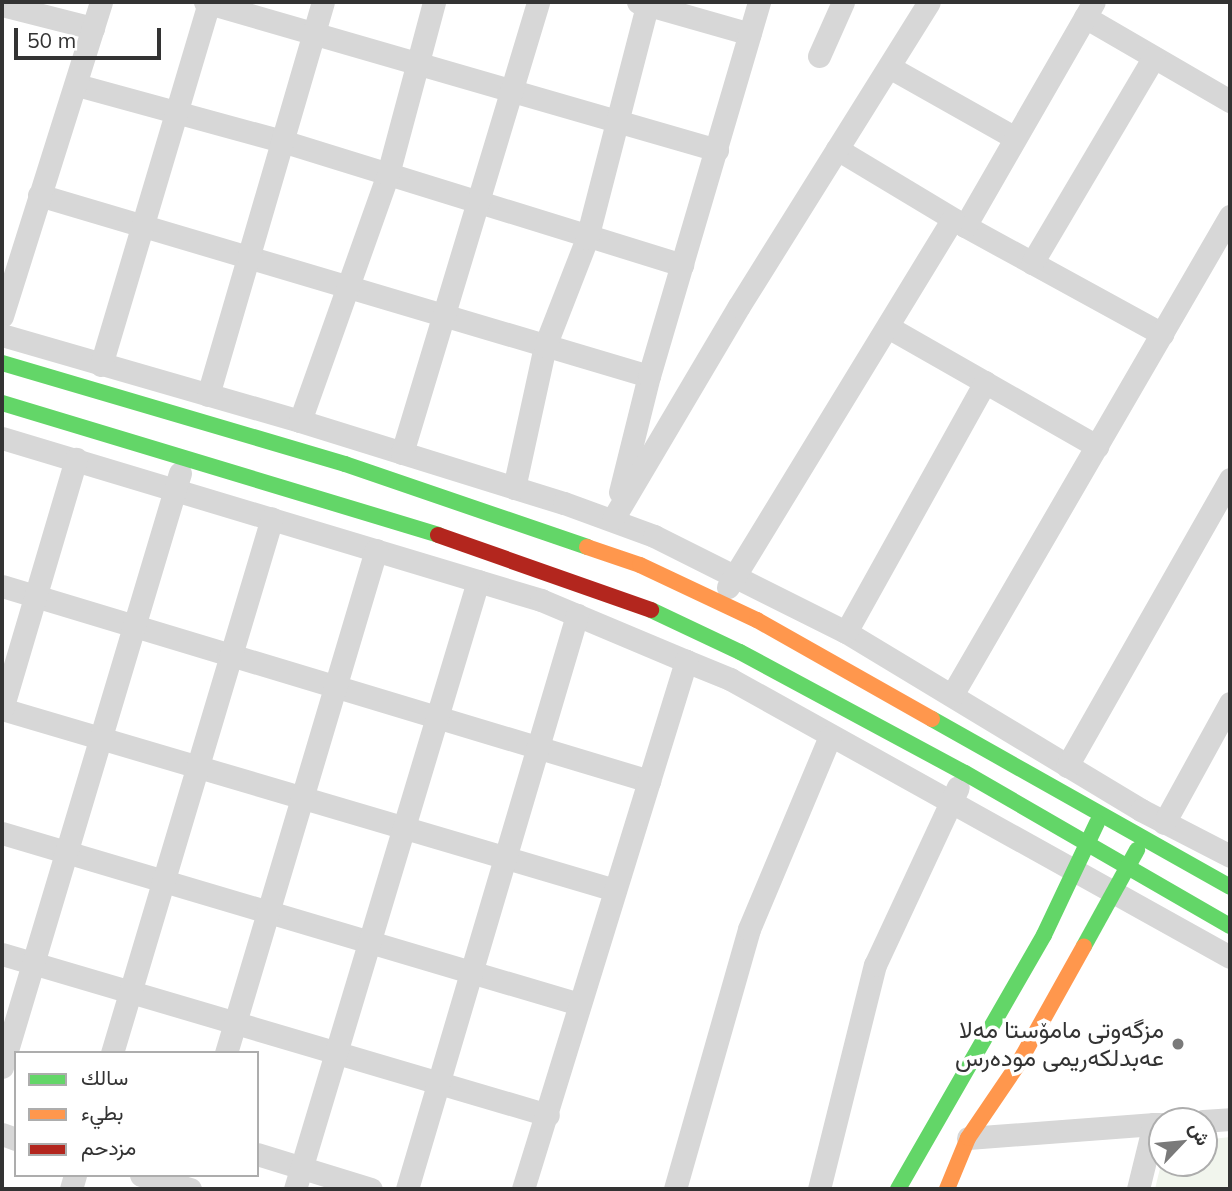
<!DOCTYPE html>
<html>
<head>
<meta charset="utf-8">
<style>
  body { margin:0 }
  #map { position:relative; width:1232px; height:1191px; overflow:hidden; background:#fff; font-family:Mulish,Vazirmatn,sans-serif }
  div>[style] { position:absolute }
  .green>* { inset:0; background:#f1f5ed }
  .street>* { height:23px; margin:-11.5px; padding:0 11.5px; transform-origin:11.5px; border-radius:11.5px; background:#d7d7d7 }
  .fast>* { height:16px; margin:-8px; padding:0 8px; transform-origin:8px; border-radius:8px; background:#63d668 }
  .slow>* { height:16px; margin:-8px; padding:0 8px; transform-origin:8px; border-radius:8px; background:#ff974d }
  .jam>* { height:16px; margin:-8px; padding:0 8px; transform-origin:8px; border-radius:8px; background:#b3261e }
  .dots>* { width:19px; height:19px; translate:-50% -50%; box-sizing:border-box; border:4px solid #fff; border-radius:50% }
  span { translate:-50% -50%; white-space:nowrap; text-align:center; line-height:1.15; -webkit-text-stroke:7px #fff; paint-order:stroke }
  .poi-label { font-size:24px; color:#333 }
  .right { translate:-100% -50%; text-align:right }
  .frame { position:absolute; inset:0; border:4px solid #333; pointer-events:none }
  .legend { position:absolute; left:14px; top:1051px; width:245px; height:126px; box-sizing:border-box; background:#fff; border:2px solid #adadad; margin:0; padding:9px 12px; list-style:none; font-size:21px; color:#333 }
  .legend li { display:flex; align-items:center; gap:14px; height:35px }
  .legend b { width:35px; border:2px solid #adadad }
  .north { position:absolute; left:1148px; top:1107px; width:70px; height:70px; box-sizing:border-box; background:#fff; border:2px solid #adadad; border-radius:50%; rotate:64deg; font-size:19px; font-weight:700; line-height:28px; text-align:center; color:#333 }
  .north::after { content:''; display:block; margin:auto; width:24px; height:32px; background:#7a7a7a; clip-path:polygon(50% 0,100% 100%,50% 72%,0 100%) }
  .scale { position:absolute; left:14px; top:28px; width:147px; height:32px; box-sizing:border-box; border:4px solid #333; border-top:0; padding-left:9px; font-size:21px; line-height:24px; white-space:nowrap; color:#333; -webkit-text-stroke:5px #fff; paint-order:stroke }
</style>
</head>
<body>
<div id="map">
  <div class="green">
    <div style="clip-path:polygon(1230px 1137px,1230px 1189px,1155px 1189px,1162px 1160px,1204px 1163px,1204px 1140px)"></div>
  </div>
  <div class="street">
    <div style="left:205px;top:2px;width:533px;rotate:16.12deg"></div>
    <div style="left:638px;top:2px;width:116px;rotate:15.9deg"></div>
    <div style="left:2px;top:5px;width:94px;rotate:14.2deg"></div>
    <div style="left:1085px;top:17px;width:168px;rotate:30.1deg"></div>
    <div style="left:819px;top:56px;width:59px;rotate:-66deg"></div>
    <div style="left:891px;top:68px;width:142px;rotate:29.4deg"></div>
    <div style="left:77px;top:85px;width:213px;rotate:15.3deg"></div>
    <div style="left:282px;top:141px;width:419px;rotate:17.2deg"></div>
    <div style="left:837px;top:149px;width:149px;rotate:31deg"></div>
    <div style="left:965px;top:226px;width:225px;rotate:28.7deg"></div>
    <div style="left:39px;top:195px;width:636px;rotate:16.53deg"></div>
    <div style="left:965px;top:226px;width:258px;rotate:-60.1deg"></div>
    <div style="left:1032px;top:263px;width:239px;rotate:-59.4deg"></div>
    <div style="left:2px;top:316px;width:329px;rotate:-72.5deg"></div>
    <div style="left:888px;top:327px;width:241px;rotate:29.7deg"></div>
    <div style="left:2px;top:335px;width:310px;rotate:16.1deg"></div>
    <div style="left:300px;top:421px;width:276px;rotate:17.3deg"></div>
    <div style="left:564px;top:503px;width:96px;rotate:20.1deg"></div>
    <div style="left:654px;top:536px;width:215px;rotate:26.6deg"></div>
    <div style="left:846px;top:632px;width:345px;rotate:31.1deg"></div>
    <div style="left:1141px;top:810px;width:100px;rotate:27.3deg"></div>
    <div style="left:101px;top:365px;width:379px;rotate:-73.4deg"></div>
    <div style="left:208px;top:395px;width:409px;rotate:-73.7deg"></div>
    <div style="left:300px;top:421px;width:262px;rotate:-70.4deg"></div>
    <div style="left:388px;top:174px;width:178px;rotate:-75deg"></div>
    <div style="left:2px;top:438px;width:563px;rotate:16.73deg"></div>
    <div style="left:541px;top:600px;width:157px;rotate:22.8deg"></div>
    <div style="left:686px;top:661px;width:48px;rotate:22.2deg"></div>
    <div style="left:730px;top:679px;width:572px;rotate:29.07deg"></div>
    <div style="left:402px;top:453px;width:471px;rotate:-73.2deg"></div>
    <div style="left:514px;top:488px;width:145px;rotate:-77.7deg"></div>
    <div style="left:545px;top:346px;width:116px;rotate:-68.7deg"></div>
    <div style="left:587px;top:238px;width:244px;rotate:-75.5deg"></div>
    <div style="left:620px;top:492px;width:120px;rotate:-76deg"></div>
    <div style="left:649px;top:376px;width:390px;rotate:-73.6deg"></div>
    <div style="left:613px;top:519px;width:247px;rotate:-59.4deg"></div>
    <div style="left:739px;top:306px;width:358px;rotate:-58deg"></div>
    <div style="left:2px;top:586px;width:676px;rotate:16.77deg"></div>
    <div style="left:728px;top:587px;width:431px;rotate:-58.6deg"></div>
    <div style="left:846px;top:632px;width:286px;rotate:-60.9deg"></div>
    <div style="left:952px;top:695px;width:554px;rotate:-59.87deg"></div>
    <div style="left:2px;top:709px;width:639px;rotate:16.45deg"></div>
    <div style="left:2px;top:709px;width:261px;rotate:-73.5deg"></div>
    <div style="left:1067px;top:766px;width:330px;rotate:-60.4deg"></div>
    <div style="left:1164px;top:823px;width:137px;rotate:-61.2deg"></div>
    <div style="left:2px;top:833px;width:602px;rotate:16.51deg"></div>
    <div style="left:2px;top:954px;width:569px;rotate:16.43deg"></div>
    <div style="left:112px;top:1053px;width:558px;rotate:-73.35deg"></div>
    <div style="left:226px;top:1053px;width:525px;rotate:-73.39deg"></div>
    <div style="left:2px;top:1067px;width:620px;rotate:-73.32deg"></div>
    <div style="left:1203px;top:1121px;width:27px;rotate:-4deg"></div>
    <div style="left:2px;top:1134px;width:15px;rotate:20deg"></div>
    <div style="left:968px;top:1138px;width:187px;rotate:-4.3deg"></div>
    <div style="left:257px;top:1154px;width:119px;rotate:17.1deg"></div>
    <div style="left:141px;top:1175px;width:51px;rotate:15.9deg"></div>
    <div style="left:71px;top:1189px;width:15px;rotate:-74deg"></div>
    <div style="left:295px;top:1189px;width:635px;rotate:-73.25deg"></div>
    <div style="left:407px;top:1189px;width:599px;rotate:-73.5deg"></div>
    <div style="left:523px;top:1189px;width:553px;rotate:-72.84deg"></div>
    <div style="left:675px;top:1189px;width:270px;rotate:-74.1deg"></div>
    <div style="left:749px;top:929px;width:209px;rotate:-67.2deg"></div>
    <div style="left:819px;top:1189px;width:231px;rotate:-76deg"></div>
    <div style="left:875px;top:965px;width:196px;rotate:-65deg"></div>
    <div style="left:1138px;top:1189px;width:67px;rotate:-76.2deg"></div>
    <div style="left:1154px;top:1124px;width:8px"></div>
  </div>
  <div class="fast">
    <div style="left:2px;top:363px;width:358px;rotate:16.4deg"></div>
    <div style="left:345px;top:464px;width:256px;rotate:18.9deg"></div>
    <div style="left:2px;top:403px;width:456px;rotate:16.8deg"></div>
    <div style="left:651px;top:610px;width:98px;rotate:25.3deg"></div>
    <div style="left:740px;top:652px;width:255px;rotate:28.3deg"></div>
    <div style="left:965px;top:773px;width:306px;rotate:30deg"></div>
    <div style="left:932px;top:719px;width:342px;rotate:29.4deg"></div>
    <div style="left:1084px;top:946px;width:110px;rotate:-61.1deg"></div>
    <div style="left:898px;top:1189px;width:293px;rotate:-60.1deg"></div>
    <div style="left:1044px;top:935px;width:124px;rotate:-64.7deg"></div>
  </div>
  <div class="slow">
    <div style="left:587px;top:547px;width:56px;rotate:18.8deg"></div>
    <div style="left:640px;top:565px;width:129px;rotate:25.2deg"></div>
    <div style="left:757px;top:620px;width:201px;rotate:29.5deg"></div>
    <div style="left:947px;top:1189px;width:55px;rotate:-67.6deg"></div>
    <div style="left:968px;top:1138px;width:87px;rotate:-55.8deg"></div>
    <div style="left:1017px;top:1066px;width:137px;rotate:-60.8deg"></div>
  </div>
  <div class="jam">
    <div style="left:438px;top:535px;width:226px;rotate:19.4deg"></div>
  </div>
  <div class="dots">
    <div style="left:1178px;top:1044px;background:#7a7a7a"></div>
  </div>
  <div class="poi-label">
    <span class="right" style="left:1164px;top:1044px">مزگەوتی مامۆستا مەلا<br>عەبدلکەریمی مودەرس</span>
  </div>
  <div class="frame"></div>
  <ul class="legend">
  <li><b style="height:9px;background:#63d668"></b>سالك</li>
  <li><b style="height:9px;background:#ff974d"></b>بطيء</li>
  <li><b style="height:9px;background:#b3261e"></b>مزدحم</li>
  </ul>
  <div class="north">ش</div>
  <div class="scale">50 m</div>
</div>
</body>
</html>
